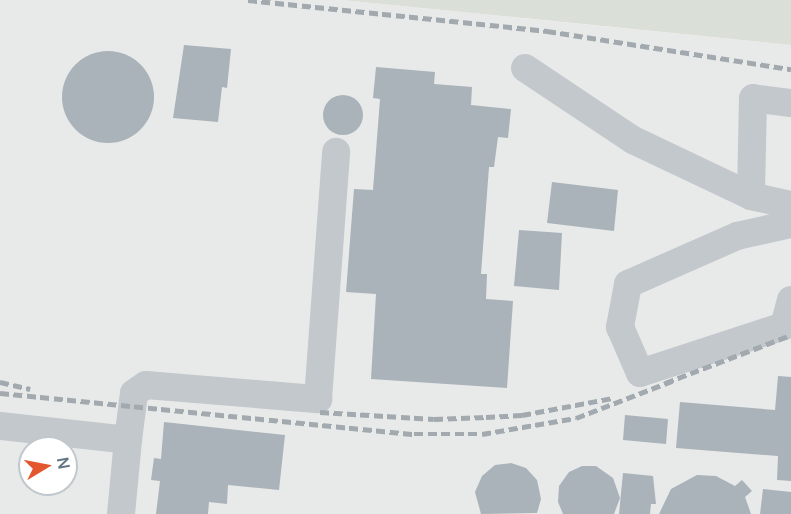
<!DOCTYPE html>
<html>
<head>
<meta charset="utf-8">
<style>
  body { margin:0 }
  #map { position:relative; width:791px; height:514px; overflow:hidden; background:#fafaf8; font-family:Manrope,sans-serif }
  div>[style] { position:absolute }
  .built>* { inset:0; background:#e8e9e9 }
  .green>* { inset:0; background:#dadfd7 }
  .building>* { inset:0; background:#aab3b9 }
  .round { border-radius:50% }
  .minor>* { height:28px; margin:-14px; padding:0 14px; transform-origin:14px; border-radius:14px; background:#c3c8cc }
  .rail>* { height:4.5px; margin-top:-2.25px; transform-origin:0; background:repeating-linear-gradient(90deg,#a2aab0 0 9px,transparent 0 13.5px) }
  span { translate:-50% -50%; white-space:nowrap; text-align:center; line-height:1.15; -webkit-text-stroke:6px #fff; paint-order:stroke }
  .north { position:absolute; left:18px; top:436px; width:60px; height:60px; box-sizing:border-box; background:#fff; border:2px solid #c1c8cd; border-radius:50%; rotate:80deg; font-size:16px; font-weight:700; line-height:24px; text-align:center; color:#657683 }
  .north::after { content:''; display:block; margin:auto; width:21px; height:27px; background:#e4572e; clip-path:polygon(50% 0,100% 100%,50% 72%,0 100%) }
</style>
</head>
<body>
<div id="map">
  <div class="built">
    <div style="clip-path:polygon(evenodd,0 0,342px 0,791px 45px,791px 514px,0 514px,0 0,30px 448px,66px 448px,66px 484px,30px 484px,30px 448px)"></div>
  </div>
  <div class="green">
    <div style="clip-path:polygon(342px 0,791px 0,791px 45px,762px 42px)"></div>
  </div>
  <div class="building">
    <div style="clip-path:polygon(184px 45px,231px 49px,227px 88px,222px 87px,218px 122px,173px 118px)"></div>
    <div class="round" style="left:62px;top:51px;width:92px;height:92px"></div>
    <div style="clip-path:polygon(376px 67px,435px 72px,434px 84px,472px 87px,471px 105px,511px 109px,508px 138px,498px 137px,494px 167px,489px 167px,481px 274px,487px 274px,486px 299px,513px 301px,507px 388px,371px 379px,376px 294px,346px 292px,354px 189px,373px 190px,380px 99px,373px 98px)"></div>
    <div class="round" style="left:323px;top:95px;width:40px;height:40px"></div>
    <div style="clip-path:polygon(552px 182px,618px 190px,614px 231px,547px 223px)"></div>
    <div style="clip-path:polygon(519px 230px,562px 233px,559px 290px,514px 286px)"></div>
    <div style="clip-path:polygon(778px 376px,791px 377px,791px 481px,777px 480px,778px 456px,676px 448px,680px 402px,775px 410px)"></div>
    <div style="clip-path:polygon(625px 415px,668px 419px,666px 444px,623px 440px)"></div>
    <div style="clip-path:polygon(164px 422px,285px 435px,279px 490px,228px 485px,227px 504px,209px 502px,208px 514px,156px 514px,160px 481px,151px 480px,154px 458px,161px 459px)"></div>
    <div style="clip-path:polygon(511px 463px,526px 468px,537px 480px,541px 499px,537px 513px,481px 514px,475px 492px,482px 476px,495px 465px)"></div>
    <div style="clip-path:polygon(582px 466px,596px 466px,613px 478px,620px 498px,614px 514px,563px 514px,558px 502px,559px 486px,569px 472px)"></div>
    <div style="clip-path:polygon(623px 473px,653px 476px,656px 504px,651px 504px,650px 514px,619px 514px)"></div>
    <div style="clip-path:polygon(697px 475px,716px 476px,735px 486px,742px 480px,752px 491px,745px 497px,751px 514px,659px 514px,671px 489px)"></div>
    <div style="clip-path:polygon(763px 489px,791px 492px,791px 514px,760px 514px)"></div>
  </div>
  <div class="minor">
    <div style="left:525px;top:68px;width:130px;rotate:33.7deg"></div>
    <div style="left:633px;top:140px;width:131px;rotate:25.4deg"></div>
    <div style="left:791px;top:103px;width:38px;rotate:-173deg"></div>
    <div style="left:753px;top:98px;width:98px;rotate:91.2deg"></div>
    <div style="left:751px;top:196px;width:41px;rotate:12.7deg"></div>
    <div style="left:791px;top:224px;width:55px;rotate:167.5deg"></div>
    <div style="left:737px;top:236px;width:119px;rotate:156.2deg"></div>
    <div style="left:628px;top:284px;width:44px;rotate:100.5deg"></div>
    <div style="left:620px;top:327px;width:50px;rotate:66.5deg"></div>
    <div style="left:640px;top:373px;width:151px;rotate:-18.1deg"></div>
    <div style="left:784px;top:326px;width:27px;rotate:-75deg"></div>
    <div style="left:0;top:426px;width:129px;rotate:6.2deg"></div>
    <div style="left:128px;top:440px;width:47px;rotate:-82.7deg"></div>
    <div style="left:134px;top:393px;width:14px;rotate:-34deg"></div>
    <div style="left:146px;top:385px;width:173px;rotate:4.7deg"></div>
    <div style="left:318px;top:399px;width:248px;rotate:-85.8deg"></div>
    <div style="left:121px;top:514px;width:74px;rotate:-84.6deg"></div>
  </div>
  <div class="rail">
    <div style="left:248px;top:0;width:301px;rotate:5.9deg"></div>
    <div style="left:547px;top:31px;width:247px;rotate:8.9deg"></div>
    <div style="left:0;top:382px;width:31px;rotate:13deg"></div>
    <div style="left:665px;top:383px;width:135px;rotate:-20.9deg"></div>
    <div style="left:0;top:393px;width:416px;rotate:5.7deg"></div>
    <div style="left:414px;top:434px;width:68px"></div>
    <div style="left:482px;top:434px;width:95px;rotate:-9.7deg"></div>
    <div style="left:576px;top:418px;width:103px;rotate:-21.1deg"></div>
    <div style="left:320px;top:412px;width:114px;rotate:3.5deg"></div>
    <div style="left:434px;top:419px;width:52px;rotate:-2.2deg"></div>
    <div style="left:486px;top:417px;width:36px;rotate:-3deg"></div>
    <div style="left:522px;top:415px;width:93px;rotate:-10.6deg"></div>
  </div>
  <div class="north">N</div>
</div>
</body>
</html>
